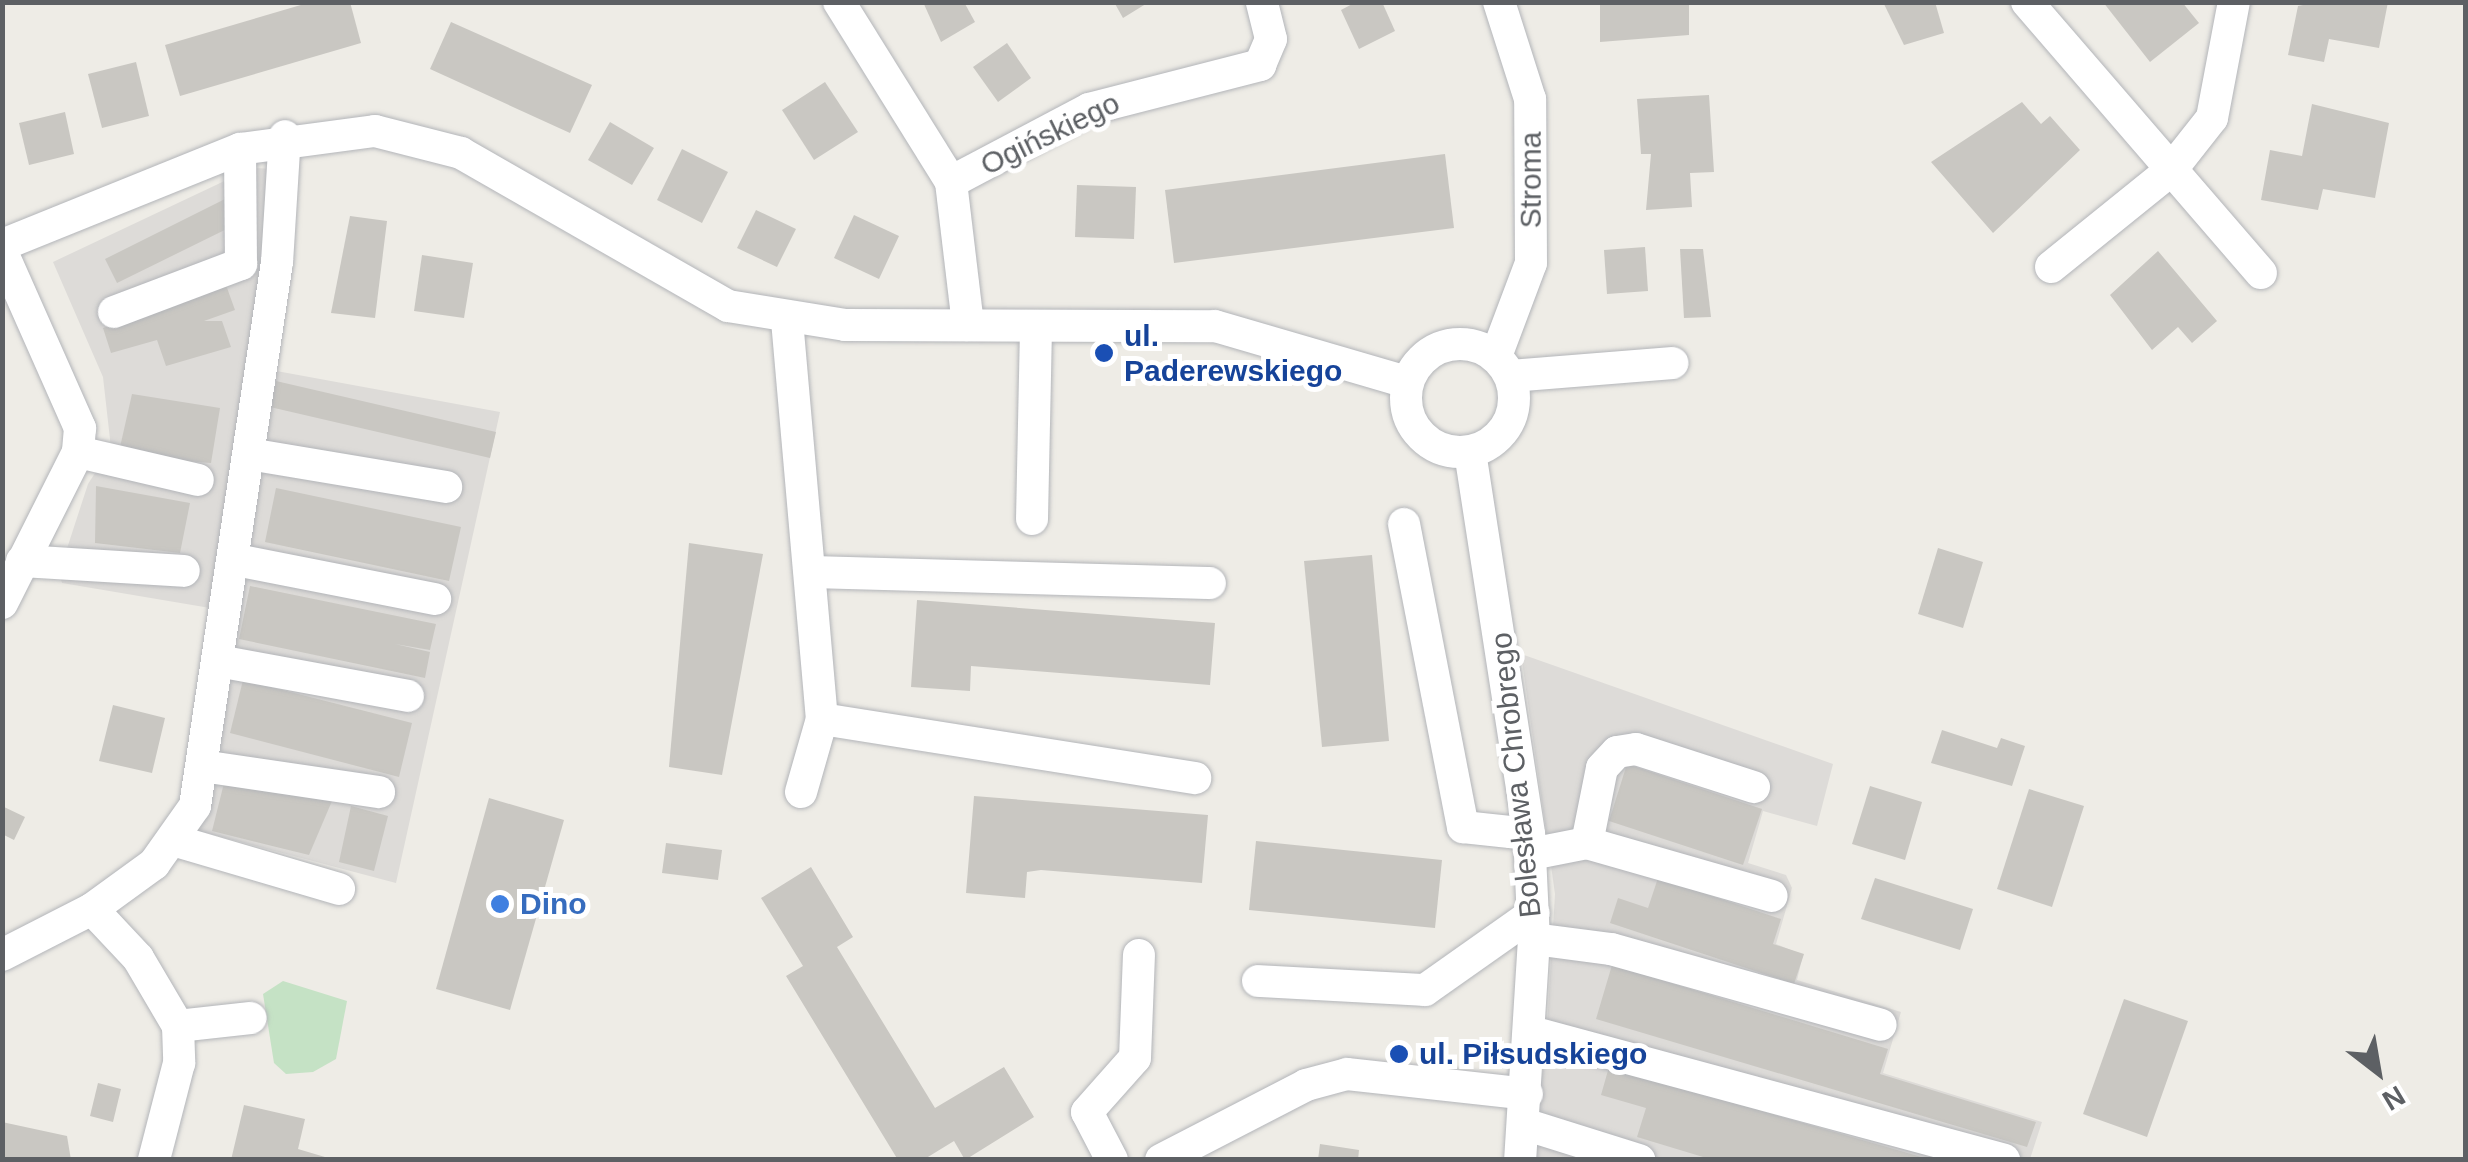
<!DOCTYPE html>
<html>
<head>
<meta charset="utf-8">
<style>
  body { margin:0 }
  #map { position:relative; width:2468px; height:1162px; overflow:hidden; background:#eeece6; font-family:Arial,sans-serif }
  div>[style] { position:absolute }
  .industrial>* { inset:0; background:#dddbd8 }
  .green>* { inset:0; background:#c5e2c5 }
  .building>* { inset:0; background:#c9c7c2 }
  .roads { filter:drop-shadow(0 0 2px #b3b5b9) drop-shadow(0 0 2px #b3b5b9) }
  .minor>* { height:32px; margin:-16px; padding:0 16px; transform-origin:16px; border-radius:16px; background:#fff }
  .minor>.ring { margin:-16px; padding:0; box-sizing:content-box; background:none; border:32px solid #fff; border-radius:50% }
  .dots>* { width:28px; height:28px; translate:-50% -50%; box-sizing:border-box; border:5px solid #fff; border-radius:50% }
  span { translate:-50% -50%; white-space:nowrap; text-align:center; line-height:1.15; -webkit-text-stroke:10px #fff; paint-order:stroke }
  .street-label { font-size:30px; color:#5d6064 }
  .transit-label { font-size:30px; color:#164399; font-weight:700 }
  .left { translate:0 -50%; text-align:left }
  .shop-label { font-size:30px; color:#366cbe; font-weight:700 }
  .frame { position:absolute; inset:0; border:5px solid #5d6064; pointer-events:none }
  .north { position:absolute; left:2328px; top:1022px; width:100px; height:100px; -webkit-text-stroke:8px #fff; paint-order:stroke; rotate:149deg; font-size:28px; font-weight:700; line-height:40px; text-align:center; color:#5d6064 }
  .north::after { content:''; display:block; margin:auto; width:35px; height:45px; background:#5d6064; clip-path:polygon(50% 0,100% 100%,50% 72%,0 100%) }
</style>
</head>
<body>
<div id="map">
  <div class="industrial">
    <div style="clip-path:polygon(252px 168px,274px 169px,271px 370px,500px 412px,396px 883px,176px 825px,216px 609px,62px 583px,59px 573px,88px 484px,111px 448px,103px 377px,53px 262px)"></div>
    <div style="clip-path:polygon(1521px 654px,1833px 764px,1817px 826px,1763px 811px,1748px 863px,1786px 875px,1792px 888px,1776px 944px,1803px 955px,1797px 980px,1901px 1012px,1883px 1073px,2042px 1122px,2030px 1159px,1523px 1159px,1545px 1061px,1555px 894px)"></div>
  </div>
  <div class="green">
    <div style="clip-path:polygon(283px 981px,347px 1001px,336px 1059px,313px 1072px,286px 1074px,274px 1063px,263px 994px)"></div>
  </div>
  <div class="building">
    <div style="clip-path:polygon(311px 2px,350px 2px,361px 43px,180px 96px,165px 45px)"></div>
    <div style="clip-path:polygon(923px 2px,964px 2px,975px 22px,941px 42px)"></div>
    <div style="clip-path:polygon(1114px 2px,1149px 2px,1123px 18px)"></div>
    <div style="clip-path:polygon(1356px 2px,1382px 2px,1395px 31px,1359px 49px,1341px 10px)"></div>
    <div style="clip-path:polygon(1600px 2px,1689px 2px,1689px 35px,1600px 42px)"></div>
    <div style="clip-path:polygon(1883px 2px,1935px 2px,1944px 33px,1904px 45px)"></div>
    <div style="clip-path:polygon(2103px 2px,2182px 2px,2199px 23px,2150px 62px)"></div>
    <div style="clip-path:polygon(2318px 2px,2388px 2px,2379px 48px,2329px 39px,2324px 62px,2288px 55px,2298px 6px)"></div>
    <div style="clip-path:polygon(451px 22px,592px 85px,570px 133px,430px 69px)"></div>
    <div style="clip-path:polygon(1007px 43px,1031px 78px,998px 102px,973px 67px)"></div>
    <div style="clip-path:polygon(136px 62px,149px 116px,102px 128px,88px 74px)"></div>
    <div style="clip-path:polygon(825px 82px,858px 132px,814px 160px,782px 110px)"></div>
    <div style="clip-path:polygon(1709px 95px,1714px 172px,1690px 173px,1692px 207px,1646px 210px,1651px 154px,1641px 154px,1637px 99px)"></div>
    <div style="clip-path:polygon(2022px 102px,2041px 124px,2050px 116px,2080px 150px,1993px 233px,1931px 162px)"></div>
    <div style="clip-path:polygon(2312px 104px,2389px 123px,2375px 198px,2323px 189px,2318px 210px,2261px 200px,2270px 150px,2302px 156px)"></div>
    <div style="clip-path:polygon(65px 112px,74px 154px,29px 165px,19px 123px)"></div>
    <div style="clip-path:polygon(610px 122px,654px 148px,632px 185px,588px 160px)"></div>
    <div style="clip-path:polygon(682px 149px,728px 172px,702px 223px,657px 200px)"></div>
    <div style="clip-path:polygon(1445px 154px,1454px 228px,1174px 263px,1165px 190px)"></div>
    <div style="clip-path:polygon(1077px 185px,1136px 187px,1134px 239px,1075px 237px)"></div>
    <div style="clip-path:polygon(233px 195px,245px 220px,117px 283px,105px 259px)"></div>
    <div style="clip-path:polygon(756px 210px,796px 229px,777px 267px,737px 248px)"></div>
    <div style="clip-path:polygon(854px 215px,899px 236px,879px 279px,834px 258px)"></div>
    <div style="clip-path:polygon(350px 216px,387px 221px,375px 318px,331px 313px)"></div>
    <div style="clip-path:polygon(1645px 247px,1648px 291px,1607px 294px,1604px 250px)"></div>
    <div style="clip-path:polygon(1680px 249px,1703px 249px,1711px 317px,1684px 318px)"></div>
    <div style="clip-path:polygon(2158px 251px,2217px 321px,2192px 343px,2178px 327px,2152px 350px,2110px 295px)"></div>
    <div style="clip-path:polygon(422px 255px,473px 263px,464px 318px,414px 311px)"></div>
    <div style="clip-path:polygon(226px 285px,235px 310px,204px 321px,222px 321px,231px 347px,166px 366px,157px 340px,111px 353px,103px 328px)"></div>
    <div style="clip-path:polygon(276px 381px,496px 432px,490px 458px,270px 407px)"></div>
    <div style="clip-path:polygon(132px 394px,220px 408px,211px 463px,118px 456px)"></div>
    <div style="clip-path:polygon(96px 486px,190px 503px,180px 553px,95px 543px)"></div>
    <div style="clip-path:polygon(276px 488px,461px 527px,449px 581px,265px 542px)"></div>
    <div style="clip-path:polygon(689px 543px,763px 554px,722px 775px,669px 767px)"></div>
    <div style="clip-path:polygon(1938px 548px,1983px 562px,1963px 628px,1918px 614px)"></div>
    <div style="clip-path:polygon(1372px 555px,1389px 741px,1322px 747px,1304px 561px)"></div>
    <div style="clip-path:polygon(250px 586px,436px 624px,430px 650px,395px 644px,430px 652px,425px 678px,239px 639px)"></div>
    <div style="clip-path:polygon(917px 600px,1215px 623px,1210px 685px,971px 666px,970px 691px,911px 687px)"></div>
    <div style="clip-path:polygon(243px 680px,412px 723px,399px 777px,230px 733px)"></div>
    <div style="clip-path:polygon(113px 705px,165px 718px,152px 773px,99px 761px)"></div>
    <div style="clip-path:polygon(1942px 730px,1997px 748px,2001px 738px,2025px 746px,2012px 786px,1931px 763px)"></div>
    <div style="clip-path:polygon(1627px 764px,1762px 809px,1743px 865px,1609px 821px)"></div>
    <div style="clip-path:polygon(226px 775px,332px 801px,309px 855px,212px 831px)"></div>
    <div style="clip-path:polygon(1870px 786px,1922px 802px,1905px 860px,1852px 844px)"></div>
    <div style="clip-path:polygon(2029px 789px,2084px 806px,2052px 907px,1997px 889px)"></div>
    <div style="clip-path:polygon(974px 796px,1208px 815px,1202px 883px,1041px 870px,1027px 872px,1025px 898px,966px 893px)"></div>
    <div style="clip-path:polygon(489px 798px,564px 820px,510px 1010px,436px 989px)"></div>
    <div style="clip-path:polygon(2px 806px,25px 817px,14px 840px,2px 834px)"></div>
    <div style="clip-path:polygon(351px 806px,388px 816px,374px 871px,339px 862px)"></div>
    <div style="clip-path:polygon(1256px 841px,1442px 860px,1435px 928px,1249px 910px)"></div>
    <div style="clip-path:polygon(666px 843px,722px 850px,718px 880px,662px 873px)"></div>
    <div style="clip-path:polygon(811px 867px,853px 937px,837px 947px,935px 1108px,1004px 1067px,1034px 1117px,965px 1160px,954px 1141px,923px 1160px,898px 1160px,786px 976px,803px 966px,761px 898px)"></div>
    <div style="clip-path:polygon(1658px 878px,1781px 919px,1773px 944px,1804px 954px,1794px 984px,1610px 923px,1618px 898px,1648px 908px)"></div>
    <div style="clip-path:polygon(1875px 878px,1973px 909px,1960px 950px,1861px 919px)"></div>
    <div style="clip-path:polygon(1612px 965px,1888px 1049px,1880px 1074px,2036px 1122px,2027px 1147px,1596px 1019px)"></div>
    <div style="clip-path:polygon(2124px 999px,2188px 1021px,2147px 1137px,2083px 1114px)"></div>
    <div style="clip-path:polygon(1609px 1067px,1925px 1158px,1925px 1160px,1713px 1160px,1637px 1137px,1646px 1108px,1601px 1095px)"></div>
    <div style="clip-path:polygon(98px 1083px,121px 1089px,113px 1122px,90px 1116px)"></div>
    <div style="clip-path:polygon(244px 1105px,305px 1119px,298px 1149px,335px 1160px,231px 1160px)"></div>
    <div style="clip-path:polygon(2px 1122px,67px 1136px,71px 1160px,2px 1160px)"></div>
    <div style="clip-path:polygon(1320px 1144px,1359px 1150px,1358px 1160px,1318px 1160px)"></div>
  </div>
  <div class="roads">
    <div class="minor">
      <div style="left:839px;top:2px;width:212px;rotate:58.1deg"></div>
      <div style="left:951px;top:182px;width:144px;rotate:83.2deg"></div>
      <div style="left:2027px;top:2px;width:358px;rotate:49.2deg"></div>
      <div style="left:951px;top:182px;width:156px;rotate:-27.9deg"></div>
      <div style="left:1089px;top:109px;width:177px;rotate:-14.4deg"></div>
      <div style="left:1260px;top:65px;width:28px;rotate:-67deg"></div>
      <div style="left:1271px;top:39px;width:38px;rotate:-104deg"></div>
      <div style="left:2px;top:245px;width:257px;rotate:-22deg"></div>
      <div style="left:240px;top:149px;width:136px;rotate:-7.6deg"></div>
      <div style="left:375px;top:131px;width:89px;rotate:14.3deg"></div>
      <div style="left:461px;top:153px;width:308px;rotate:29.8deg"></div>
      <div style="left:728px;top:306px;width:119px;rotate:9.2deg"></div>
      <div style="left:845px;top:325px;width:370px;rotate:0.2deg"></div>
      <div style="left:1215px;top:326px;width:200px;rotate:16.3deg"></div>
      <div style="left:2px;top:252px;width:193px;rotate:66.1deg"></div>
      <div style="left:80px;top:428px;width:24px;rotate:95deg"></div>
      <div style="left:78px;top:452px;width:169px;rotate:116.7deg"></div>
      <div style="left:2051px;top:267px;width:154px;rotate:-38.9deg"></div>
      <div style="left:2171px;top:170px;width:66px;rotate:-51.7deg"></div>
      <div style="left:2212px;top:118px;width:118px;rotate:-79.3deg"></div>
      <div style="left:114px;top:312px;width:136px;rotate:-20.7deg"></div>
      <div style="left:241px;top:264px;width:115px;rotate:-90.5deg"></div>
      <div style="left:787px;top:320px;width:401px;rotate:85deg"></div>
      <div style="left:822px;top:719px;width:378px;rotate:9deg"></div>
      <div class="ring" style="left:1406px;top:344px;width:76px;height:76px"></div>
      <div style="left:1496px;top:356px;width:99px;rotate:-69.4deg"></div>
      <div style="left:1531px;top:263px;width:164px;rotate:-90.3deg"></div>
      <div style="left:1530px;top:99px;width:102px;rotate:-107.7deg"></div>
      <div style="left:1511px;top:376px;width:162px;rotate:-4.6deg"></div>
      <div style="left:78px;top:452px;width:123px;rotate:13.1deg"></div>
      <div style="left:1470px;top:452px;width:387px;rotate:81.2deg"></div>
      <div style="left:1529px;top:834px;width:105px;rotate:87.3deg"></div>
      <div style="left:1534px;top:939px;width:221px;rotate:93.6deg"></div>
      <div style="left:249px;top:454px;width:200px;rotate:9.5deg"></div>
      <div style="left:1032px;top:519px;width:193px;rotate:-88.8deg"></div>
      <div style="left:1404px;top:524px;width:309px;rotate:79deg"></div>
      <div style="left:1463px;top:827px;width:66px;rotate:6.1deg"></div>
      <div style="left:236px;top:560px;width:203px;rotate:11.1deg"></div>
      <div style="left:22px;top:561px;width:162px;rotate:3.5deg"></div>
      <div style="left:810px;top:572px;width:400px;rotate:1.6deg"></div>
      <div style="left:223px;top:662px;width:188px;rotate:10.4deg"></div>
      <div style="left:202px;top:766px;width:179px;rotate:8.4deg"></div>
      <div style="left:801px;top:792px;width:76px;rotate:-74deg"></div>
      <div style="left:176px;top:841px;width:170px;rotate:16.4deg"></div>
      <div style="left:1587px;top:843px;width:76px;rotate:-78.7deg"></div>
      <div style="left:1602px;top:768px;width:22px;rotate:-47deg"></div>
      <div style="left:1617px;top:752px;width:19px;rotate:-9deg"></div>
      <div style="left:1636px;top:749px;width:124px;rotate:17.9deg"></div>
      <div style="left:1531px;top:854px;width:57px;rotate:-11.1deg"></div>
      <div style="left:1587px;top:843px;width:192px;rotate:16deg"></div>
      <div style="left:92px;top:909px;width:77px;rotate:-36deg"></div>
      <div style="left:154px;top:864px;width:71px;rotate:-54.7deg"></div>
      <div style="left:195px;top:806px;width:550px;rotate:-81.43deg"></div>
      <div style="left:277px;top:262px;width:126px;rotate:-86.4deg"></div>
      <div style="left:1534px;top:939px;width:78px;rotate:7.4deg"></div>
      <div style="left:1611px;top:949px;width:280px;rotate:15.7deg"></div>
      <div style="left:2px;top:955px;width:101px;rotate:-27.1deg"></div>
      <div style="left:92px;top:909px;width:67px;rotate:46.8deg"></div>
      <div style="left:138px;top:958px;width:79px;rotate:59.5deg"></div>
      <div style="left:178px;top:1026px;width:37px;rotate:88deg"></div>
      <div style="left:179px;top:1063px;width:100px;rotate:104.5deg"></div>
      <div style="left:1258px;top:981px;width:167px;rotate:3.1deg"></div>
      <div style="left:1425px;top:990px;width:133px;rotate:-35.2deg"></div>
      <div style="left:178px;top:1026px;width:73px;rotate:-6.3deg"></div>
      <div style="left:1531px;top:1032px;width:490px;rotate:15.1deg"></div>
      <div style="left:1524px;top:1124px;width:121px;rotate:17.4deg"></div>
      <div style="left:1112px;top:1160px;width:54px;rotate:-117.5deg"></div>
      <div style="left:1087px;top:1112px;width:72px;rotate:-48.4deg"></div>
      <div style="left:1135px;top:1058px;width:103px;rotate:-87.8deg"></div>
      <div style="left:1161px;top:1160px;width:163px;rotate:-27.3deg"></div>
      <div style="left:1306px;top:1085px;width:42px;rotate:-15deg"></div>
      <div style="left:1347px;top:1074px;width:181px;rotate:6.3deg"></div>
    </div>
  </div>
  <div class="dots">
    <div style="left:1104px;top:353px;background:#1a4fb4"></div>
    <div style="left:500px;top:904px;background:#3f7fe0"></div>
    <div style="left:1399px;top:1054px;background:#1a4fb4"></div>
  </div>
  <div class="street-label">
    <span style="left:1050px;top:134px;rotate:-26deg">Ogińskiego</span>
    <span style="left:1531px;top:180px;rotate:-90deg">Stroma</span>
    <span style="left:1516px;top:775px;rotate:-96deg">Bolesława Chrobrego</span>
  </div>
  <div class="transit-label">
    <span class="left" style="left:1124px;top:353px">ul.<br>Paderewskiego</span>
    <span class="left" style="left:1419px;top:1054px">ul. Piłsudskiego</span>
  </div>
  <div class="shop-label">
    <span class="left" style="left:520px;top:904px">Dino</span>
  </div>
  <div class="frame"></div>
  <div class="north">N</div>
</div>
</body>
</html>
